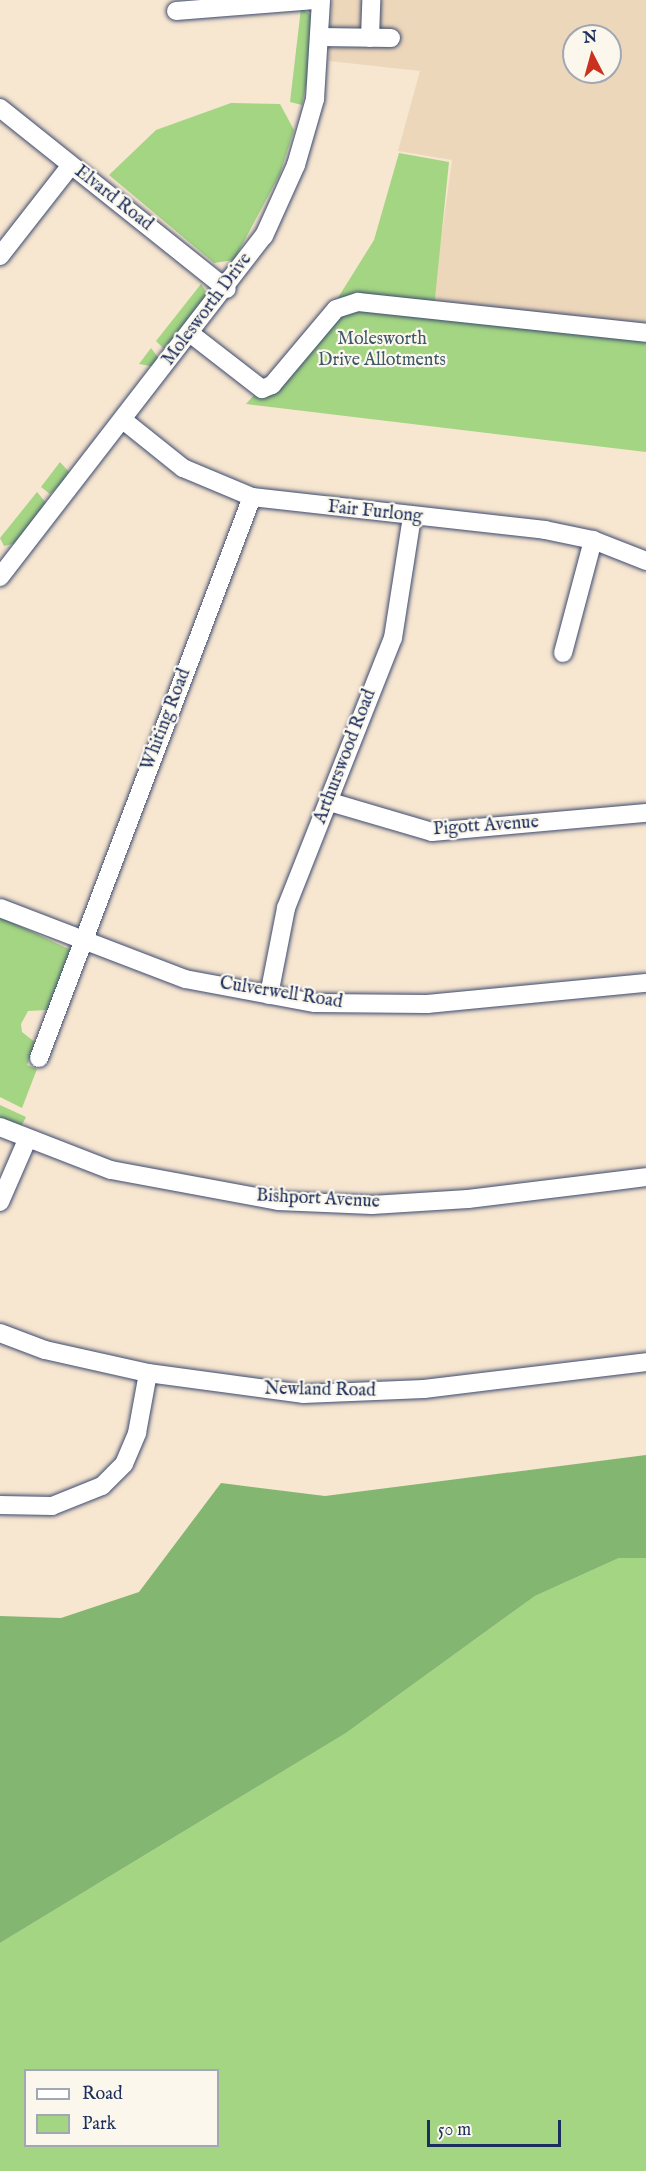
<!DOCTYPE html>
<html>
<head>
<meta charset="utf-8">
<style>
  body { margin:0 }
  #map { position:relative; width:646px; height:2171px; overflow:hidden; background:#f7e6d0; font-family:"IM FELL English",serif }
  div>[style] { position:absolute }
  .built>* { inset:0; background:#edd7bb }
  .green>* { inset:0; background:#a4d583 }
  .forest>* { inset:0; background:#83b671 }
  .roads { filter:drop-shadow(0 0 2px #3c4a6f) drop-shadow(0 0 2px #3c4a6f) }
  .minor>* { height:18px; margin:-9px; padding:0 9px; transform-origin:9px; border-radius:9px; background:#fff }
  span { translate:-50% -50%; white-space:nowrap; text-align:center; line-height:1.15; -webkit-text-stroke:4.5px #fbf7ec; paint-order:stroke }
  .street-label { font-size:18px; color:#1b2f5e }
  .park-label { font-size:18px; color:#3d5867 }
  .legend { position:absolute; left:24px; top:2069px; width:195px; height:78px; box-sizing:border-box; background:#fbf7ec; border:2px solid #a1a7b3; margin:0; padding:8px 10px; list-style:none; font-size:18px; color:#1b2f5e }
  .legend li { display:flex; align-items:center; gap:12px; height:30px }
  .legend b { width:30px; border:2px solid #a1a7b3 }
  .north { position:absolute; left:562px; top:24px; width:60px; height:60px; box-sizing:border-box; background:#fbf7ec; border:2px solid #a1a7b3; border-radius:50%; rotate:354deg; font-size:16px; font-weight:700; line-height:24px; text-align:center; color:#1b2f5e }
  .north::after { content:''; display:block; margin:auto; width:21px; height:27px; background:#c8321e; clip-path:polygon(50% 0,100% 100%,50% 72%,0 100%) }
  .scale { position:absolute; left:427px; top:2120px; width:134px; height:27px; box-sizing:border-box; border:3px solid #1b2f5e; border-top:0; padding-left:8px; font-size:18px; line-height:21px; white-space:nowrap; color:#1b2f5e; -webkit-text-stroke:4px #fbf7ec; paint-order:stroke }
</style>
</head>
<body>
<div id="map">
  <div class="built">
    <div style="clip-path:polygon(evenodd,332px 0,646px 0,646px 324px,432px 307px,452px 160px,398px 151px,420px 71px,329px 61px,332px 0,574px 36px,610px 36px,610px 72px,574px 72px,574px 36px)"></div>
  </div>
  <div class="green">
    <div style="clip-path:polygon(301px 8px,311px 15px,312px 57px,302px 105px,290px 102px)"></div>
    <div style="clip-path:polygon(231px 103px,280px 104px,294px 130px,280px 174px,234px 260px,214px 263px,109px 175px,156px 130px)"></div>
    <div style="clip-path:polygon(399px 153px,449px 162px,434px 308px,646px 327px,646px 452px,246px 404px,331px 309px,374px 240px)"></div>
    <div style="clip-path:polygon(201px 284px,209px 296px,170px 349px,163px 348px,156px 341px)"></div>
    <div style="clip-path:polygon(151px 348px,161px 361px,156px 367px,139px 364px)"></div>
    <div style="clip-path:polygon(60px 462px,71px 474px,50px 494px,41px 487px)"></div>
    <div style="clip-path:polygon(37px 492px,47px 504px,17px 543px,4px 546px,0 538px)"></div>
    <div style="clip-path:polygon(0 917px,71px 950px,48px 1010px,28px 1011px,21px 1024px,22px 1032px,36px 1043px,27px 1065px,37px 1069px,22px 1108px,0 1097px)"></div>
    <div style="clip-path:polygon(0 1105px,26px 1117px,21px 1127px,0 1118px)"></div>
    <div style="clip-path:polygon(evenodd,619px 1558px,646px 1558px,646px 2171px,0 2171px,0 1943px,346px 1733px,535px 1596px,619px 1558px,26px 2070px,218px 2070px,218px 2146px,26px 2146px,26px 2070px)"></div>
  </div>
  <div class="forest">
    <div style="clip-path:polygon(646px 1455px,646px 1558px,619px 1558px,535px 1596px,346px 1733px,0 1943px,0 1616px,61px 1618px,139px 1592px,221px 1483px,325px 1496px)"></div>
  </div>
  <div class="roads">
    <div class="minor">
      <div style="left:176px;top:11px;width:139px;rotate:-4.5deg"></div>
      <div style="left:320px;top:37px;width:71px;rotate:0.8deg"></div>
      <div style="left:370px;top:38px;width:38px;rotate:-88deg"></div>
      <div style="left:0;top:108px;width:290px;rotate:38.6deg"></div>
      <div style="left:0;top:256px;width:115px;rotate:-52deg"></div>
      <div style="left:191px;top:334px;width:90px;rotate:37.8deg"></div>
      <div style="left:262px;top:389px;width:11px;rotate:-22deg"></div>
      <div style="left:272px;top:385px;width:99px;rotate:-49.9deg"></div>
      <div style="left:336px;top:309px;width:23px;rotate:-18deg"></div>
      <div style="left:358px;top:302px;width:290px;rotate:6.1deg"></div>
      <div style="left:123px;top:420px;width:77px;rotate:38.7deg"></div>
      <div style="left:183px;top:468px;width:75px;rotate:22.8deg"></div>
      <div style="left:252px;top:497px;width:295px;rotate:6.4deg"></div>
      <div style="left:545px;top:530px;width:49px;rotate:11.8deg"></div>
      <div style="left:593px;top:540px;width:57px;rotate:21.6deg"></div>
      <div style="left:0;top:577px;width:431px;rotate:-52.3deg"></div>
      <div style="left:264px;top:236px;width:78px;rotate:-65.7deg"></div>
      <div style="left:296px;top:165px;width:69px;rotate:-73.9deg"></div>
      <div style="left:315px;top:99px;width:99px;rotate:-86.5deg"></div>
      <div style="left:563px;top:653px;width:117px;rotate:-75.1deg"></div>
      <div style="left:330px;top:802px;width:106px;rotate:16.4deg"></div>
      <div style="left:432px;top:832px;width:215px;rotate:-5.1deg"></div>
      <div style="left:0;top:908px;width:198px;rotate:21deg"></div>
      <div style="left:185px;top:979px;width:132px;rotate:10.5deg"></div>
      <div style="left:315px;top:1003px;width:112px;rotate:0.5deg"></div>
      <div style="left:427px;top:1004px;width:220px;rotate:-5.5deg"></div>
      <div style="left:269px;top:995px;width:89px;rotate:-78.9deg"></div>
      <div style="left:286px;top:908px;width:290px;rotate:-68.4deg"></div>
      <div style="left:393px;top:638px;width:122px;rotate:-81.1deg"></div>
      <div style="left:39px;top:1058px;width:600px;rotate:-69.21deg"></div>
      <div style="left:0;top:1127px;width:119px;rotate:21.2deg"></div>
      <div style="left:111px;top:1170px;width:170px;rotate:10.5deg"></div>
      <div style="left:278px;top:1201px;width:94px;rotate:2.4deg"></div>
      <div style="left:372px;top:1205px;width:96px;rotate:-3.6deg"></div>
      <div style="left:468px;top:1199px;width:179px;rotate:-7deg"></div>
      <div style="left:0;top:1202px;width:68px;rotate:-66.5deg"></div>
      <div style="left:0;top:1333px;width:48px;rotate:20.7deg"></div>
      <div style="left:45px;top:1350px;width:106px;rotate:12.6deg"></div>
      <div style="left:148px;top:1373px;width:156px;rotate:7.7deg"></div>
      <div style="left:303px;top:1394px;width:121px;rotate:-2.4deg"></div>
      <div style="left:424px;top:1389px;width:224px;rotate:-6.9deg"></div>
      <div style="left:0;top:1505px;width:52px;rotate:1.1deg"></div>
      <div style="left:52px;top:1506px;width:54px;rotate:-21.8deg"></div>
      <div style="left:102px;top:1486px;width:31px;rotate:-45deg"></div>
      <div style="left:124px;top:1464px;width:34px;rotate:-67deg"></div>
      <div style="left:137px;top:1433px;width:61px;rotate:-79.6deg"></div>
    </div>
  </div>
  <div class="street-label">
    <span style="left:113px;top:199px;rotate:38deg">Elvard Road</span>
    <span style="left:208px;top:310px;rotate:-53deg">Molesworth Drive</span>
    <span style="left:375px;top:513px;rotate:6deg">Fair Furlong</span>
    <span style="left:167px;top:720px;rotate:-69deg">Whiting Road</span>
    <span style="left:346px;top:757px;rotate:-69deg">Arthurswood Road</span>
    <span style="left:486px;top:827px;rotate:-4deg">Pigott Avenue</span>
    <span style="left:281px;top:994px;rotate:9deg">Culverwell Road</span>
    <span style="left:318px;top:1200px;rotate:3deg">Bishport Avenue</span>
    <span style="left:320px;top:1391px;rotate:1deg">Newland Road</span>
  </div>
  <div class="park-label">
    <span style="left:382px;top:351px">Molesworth<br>Drive Allotments</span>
  </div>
  <ul class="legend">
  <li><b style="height:8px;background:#fff"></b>Road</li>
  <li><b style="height:16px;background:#a4d583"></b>Park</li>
  </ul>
  <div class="north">N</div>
  <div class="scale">50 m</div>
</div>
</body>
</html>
